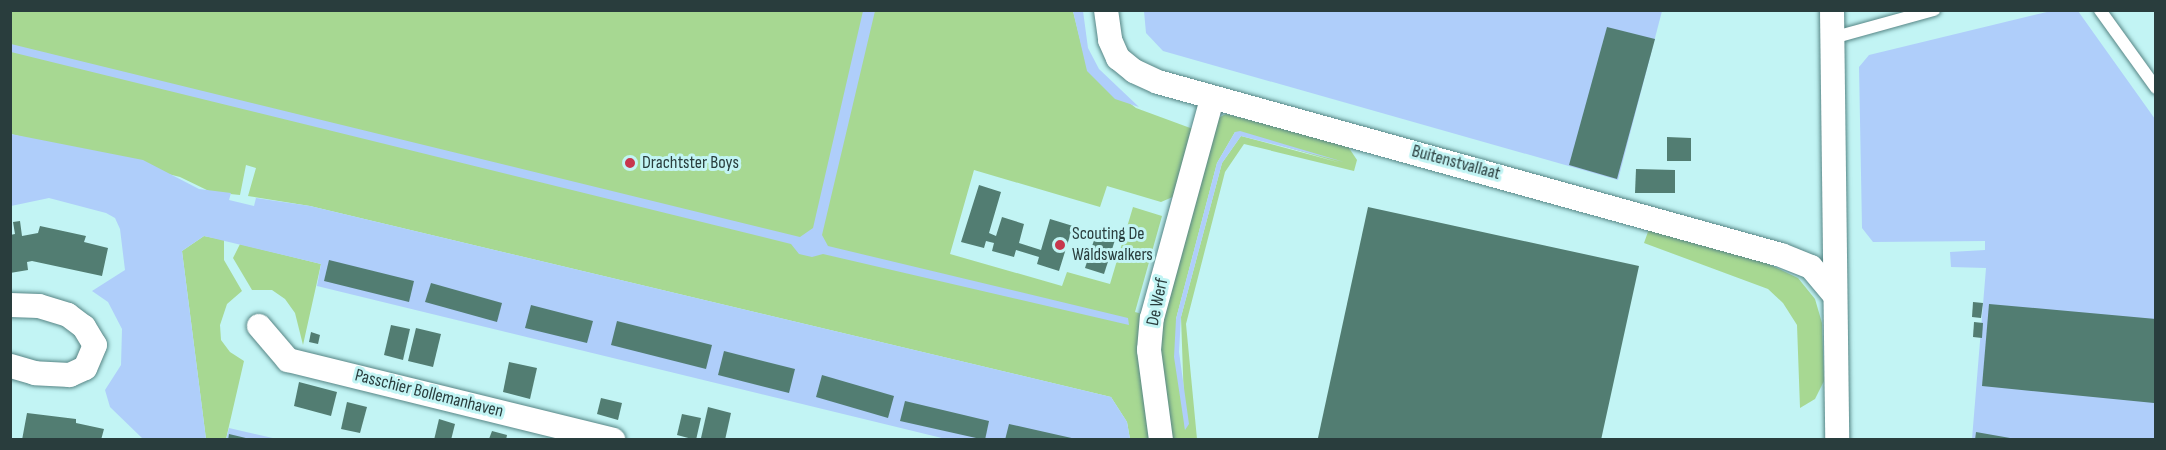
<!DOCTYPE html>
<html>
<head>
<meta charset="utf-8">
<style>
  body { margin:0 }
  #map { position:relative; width:2166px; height:450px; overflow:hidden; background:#c2f4f4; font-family:"Sofia Sans Condensed",sans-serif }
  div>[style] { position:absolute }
  .green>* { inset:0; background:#a7d892 }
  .water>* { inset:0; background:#afcefa }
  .building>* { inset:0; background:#527d72 }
  .roads { filter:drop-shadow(0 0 2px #568585) drop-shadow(0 0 2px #568585) }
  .lane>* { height:12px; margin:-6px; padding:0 6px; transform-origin:6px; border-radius:6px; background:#fff }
  .street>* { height:24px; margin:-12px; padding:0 12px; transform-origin:12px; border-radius:12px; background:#fff }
  .dots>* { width:16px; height:16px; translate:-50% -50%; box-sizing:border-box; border:3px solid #c2f4f4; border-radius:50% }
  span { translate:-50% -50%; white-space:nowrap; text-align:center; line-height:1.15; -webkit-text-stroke:6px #c2f4f4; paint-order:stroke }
  .poi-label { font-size:18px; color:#293d3d }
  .left { translate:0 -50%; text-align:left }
  .street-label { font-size:18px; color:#293d3d }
  .frame { position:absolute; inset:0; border:12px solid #293d3d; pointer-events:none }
</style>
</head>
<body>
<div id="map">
  <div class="green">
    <div style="clip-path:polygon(10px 11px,1073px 11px,1088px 71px,1136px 108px,1193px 129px,1175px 196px,1161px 202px,1107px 186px,1100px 207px,974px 170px,950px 254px,1062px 286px,1067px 272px,1110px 284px,1133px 207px,1162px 216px,1135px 312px,1145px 315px,1152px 439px,1130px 439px,1127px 422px,1111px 397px,310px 206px,248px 196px,256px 168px,246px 165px,240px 195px,211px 192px,180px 177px,11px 134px)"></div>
    <div style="clip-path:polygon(evenodd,1226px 114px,1347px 145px,1357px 160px,1354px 171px,1244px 144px,1225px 172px,1186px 324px,1197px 439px,1170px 440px,1159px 337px,1216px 119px,1226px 114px,1235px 132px,1341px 163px,1241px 136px,1222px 163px,1181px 317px,1185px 430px,1176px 319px,1217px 163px,1235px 132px)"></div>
    <div style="clip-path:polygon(1649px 229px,1747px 254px,1798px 278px,1815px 299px,1822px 323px,1824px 381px,1815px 399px,1800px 408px,1797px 325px,1783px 303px,1768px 289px,1644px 243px)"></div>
    <div style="clip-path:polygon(204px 236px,224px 240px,224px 260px,242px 291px,227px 304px,220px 325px,221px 340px,230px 352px,244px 361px,226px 439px,206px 439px,182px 251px)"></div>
    <div style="clip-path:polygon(240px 244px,321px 264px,303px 345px,295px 313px,285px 299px,272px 290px,252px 290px,233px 258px)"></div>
  </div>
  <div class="water">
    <div style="clip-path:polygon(863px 11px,875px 11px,822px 235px,828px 246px,1128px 318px,1129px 325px,823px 254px,812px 257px,799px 254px,791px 244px,11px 52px,11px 44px,800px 237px,813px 228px)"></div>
    <div style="clip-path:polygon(1073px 11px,1083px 11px,1088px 48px,1099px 69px,1139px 107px,1115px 99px,1087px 71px)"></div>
    <div style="clip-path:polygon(1144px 11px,1662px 11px,1618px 180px,1163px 51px,1146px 33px)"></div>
    <div style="clip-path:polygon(2051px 11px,2078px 11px,2155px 119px,2155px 439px,1972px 439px,1986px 268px,1951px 267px,1950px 252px,1985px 250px,1985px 241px,1873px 242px,1862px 228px,1859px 67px,1869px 55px)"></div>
    <div style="clip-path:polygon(1240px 131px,1344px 162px,1241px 136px,1222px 163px,1181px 317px,1179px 352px,1189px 424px,1185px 430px,1174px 357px,1176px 319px,1217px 163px,1235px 132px)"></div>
    <div style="clip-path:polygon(11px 134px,143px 160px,199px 189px,231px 193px,229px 200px,254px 206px,256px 198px,310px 206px,1111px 397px,1127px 422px,1130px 439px,946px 439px,317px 286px,321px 264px,204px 236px,182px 251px,206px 439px,143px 439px,110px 407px,105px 390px,121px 365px,122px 329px,108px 302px,92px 291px,125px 270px,120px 229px,115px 218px,106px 213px,49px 198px,11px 206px)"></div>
    <div style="clip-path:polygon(229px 428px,277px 439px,226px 440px)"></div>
  </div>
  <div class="building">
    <div style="clip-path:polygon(1607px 27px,1655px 39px,1617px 179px,1569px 165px)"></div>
    <div style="clip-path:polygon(1667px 137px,1691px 138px,1691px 161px,1667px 161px)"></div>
    <div style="clip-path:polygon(1636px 169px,1675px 170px,1675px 193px,1635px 193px)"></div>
    <div style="clip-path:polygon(979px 185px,1001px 192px,989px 233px,996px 236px,1002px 217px,1024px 224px,1019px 243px,1041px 250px,1050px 219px,1073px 226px,1059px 271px,1037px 264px,1039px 257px,1016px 250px,1014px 257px,992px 251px,994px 243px,986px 241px,984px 248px,961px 242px)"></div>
    <div style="clip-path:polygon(1368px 207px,1639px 266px,1601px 440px,1318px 438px)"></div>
    <div style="clip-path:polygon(20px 221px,22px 236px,38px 233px,40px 226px,86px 236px,84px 242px,108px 248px,102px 276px,32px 261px,27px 262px,28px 270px,10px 273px,10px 235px,15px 234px,13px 222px)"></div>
    <div style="clip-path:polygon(1096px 234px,1115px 240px,1104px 274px,1085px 268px)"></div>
    <div style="clip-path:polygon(329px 260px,414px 281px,409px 302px,324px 281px)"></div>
    <div style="clip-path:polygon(431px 283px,502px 303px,497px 322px,425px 302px)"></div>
    <div style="clip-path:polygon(1973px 302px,1983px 303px,1981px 318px,1972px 317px)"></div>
    <div style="clip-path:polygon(1989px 304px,2156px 319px,2154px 403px,1982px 386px)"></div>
    <div style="clip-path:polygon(531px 305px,593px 321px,587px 343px,525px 328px)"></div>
    <div style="clip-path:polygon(617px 321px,712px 345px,706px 369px,611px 345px)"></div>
    <div style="clip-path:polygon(1974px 322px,1983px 323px,1982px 338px,1973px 337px)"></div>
    <div style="clip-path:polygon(391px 325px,410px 329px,403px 360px,384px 355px)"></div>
    <div style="clip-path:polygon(416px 328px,441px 334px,433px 367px,408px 361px)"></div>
    <div style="clip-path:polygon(311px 332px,320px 335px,318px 344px,309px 342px)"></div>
    <div style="clip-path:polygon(724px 351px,795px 369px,789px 393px,718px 375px)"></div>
    <div style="clip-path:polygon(509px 362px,537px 368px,530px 399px,503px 392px)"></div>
    <div style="clip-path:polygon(822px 375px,894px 396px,888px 418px,816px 397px)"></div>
    <div style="clip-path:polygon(299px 382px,337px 392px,331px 416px,294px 406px)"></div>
    <div style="clip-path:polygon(601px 398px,622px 403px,618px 420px,597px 414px)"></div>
    <div style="clip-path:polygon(905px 401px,989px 421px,985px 440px,900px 421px)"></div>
    <div style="clip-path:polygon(347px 402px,367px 407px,360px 433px,341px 429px)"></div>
    <div style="clip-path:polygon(708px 407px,731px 413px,725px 440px,701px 438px)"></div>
    <div style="clip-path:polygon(27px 413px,76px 419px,76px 423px,104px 429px,101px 440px,22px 440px)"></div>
    <div style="clip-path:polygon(682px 414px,701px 418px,696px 440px,677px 435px)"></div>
    <div style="clip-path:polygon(439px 419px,455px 424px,451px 440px,434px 440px)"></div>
    <div style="clip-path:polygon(1009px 424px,1076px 439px,1076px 440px,1005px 440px)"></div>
    <div style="clip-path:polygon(492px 431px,507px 435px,506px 440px,489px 439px)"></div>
    <div style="clip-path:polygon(1976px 432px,2010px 438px,2010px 440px,1975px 440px)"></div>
    <div style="clip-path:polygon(229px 434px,250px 439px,250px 440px,228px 440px)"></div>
  </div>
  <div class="roads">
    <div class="lane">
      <div style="left:2100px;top:10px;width:96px;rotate:54.3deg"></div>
      <div style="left:1832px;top:38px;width:106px;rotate:-15.4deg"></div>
    </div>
    <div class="street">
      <div style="left:1106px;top:10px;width:30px;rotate:82deg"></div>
      <div style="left:1110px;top:40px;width:20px;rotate:66deg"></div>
      <div style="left:1118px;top:58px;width:21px;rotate:39deg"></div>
      <div style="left:1134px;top:71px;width:26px;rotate:25deg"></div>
      <div style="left:1158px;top:82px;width:647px;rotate:15.52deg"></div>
      <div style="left:1781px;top:255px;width:32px;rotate:22deg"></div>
      <div style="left:1811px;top:267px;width:35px;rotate:50deg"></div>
      <div style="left:1832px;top:10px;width:430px;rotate:89.3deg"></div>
      <div style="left:10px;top:305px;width:29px;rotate:2deg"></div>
      <div style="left:39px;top:306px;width:30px;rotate:17deg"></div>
      <div style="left:68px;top:315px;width:20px;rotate:37deg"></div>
      <div style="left:84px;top:327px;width:21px;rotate:59deg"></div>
      <div style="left:95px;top:345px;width:25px;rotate:113deg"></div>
      <div style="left:85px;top:368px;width:17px;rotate:155deg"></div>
      <div style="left:70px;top:375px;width:35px;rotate:-177deg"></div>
      <div style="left:35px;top:373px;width:26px;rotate:-164deg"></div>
      <div style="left:259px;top:326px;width:45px;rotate:49.5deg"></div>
      <div style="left:288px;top:360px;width:335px;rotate:13.8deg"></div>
      <div style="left:1161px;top:440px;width:91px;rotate:-97.6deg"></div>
      <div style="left:1149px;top:350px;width:32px;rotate:-85deg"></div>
      <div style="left:1152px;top:318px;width:228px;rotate:-74.7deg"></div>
    </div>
  </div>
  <div class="dots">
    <div style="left:630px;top:163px;background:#c7364c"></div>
    <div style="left:1060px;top:245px;background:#c7364c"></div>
  </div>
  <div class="poi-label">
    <span class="left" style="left:642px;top:163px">Drachtster Boys</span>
    <span class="left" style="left:1072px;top:245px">Scouting De<br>Wâldswalkers</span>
  </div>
  <div class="street-label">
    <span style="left:1456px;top:163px;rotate:15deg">Buitenstvallaat</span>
    <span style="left:1158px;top:302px;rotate:-78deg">De Werf</span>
    <span style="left:429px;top:394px;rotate:14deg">Passchier Bollemanhaven</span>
  </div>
  <div class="frame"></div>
</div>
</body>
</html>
